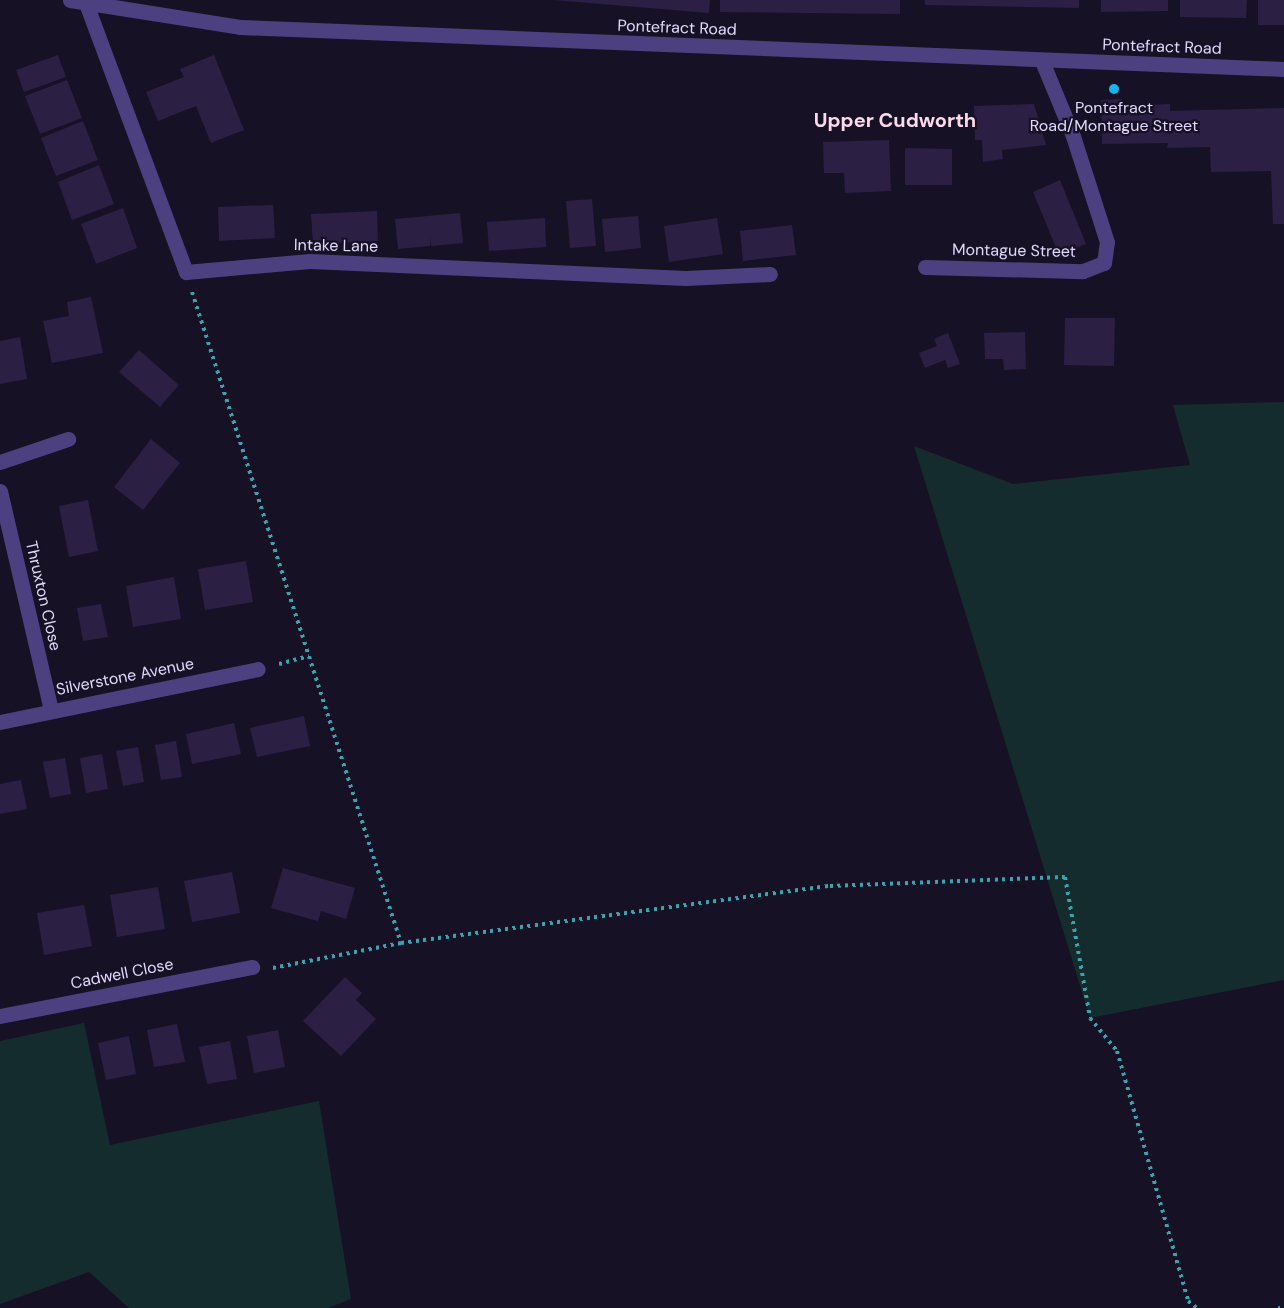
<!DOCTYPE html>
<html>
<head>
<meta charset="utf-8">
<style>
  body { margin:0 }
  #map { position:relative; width:1284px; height:1308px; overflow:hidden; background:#171125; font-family:"DM Sans",sans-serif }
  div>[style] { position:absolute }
  .green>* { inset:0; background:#152c2e }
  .building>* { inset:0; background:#2c1f44 }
  .path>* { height:4px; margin-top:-2px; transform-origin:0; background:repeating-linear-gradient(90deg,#3aa4ae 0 3px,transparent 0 7.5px) }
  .minor>* { height:15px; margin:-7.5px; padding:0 7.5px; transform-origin:7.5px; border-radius:7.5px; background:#4c4080 }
  .dots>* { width:16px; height:16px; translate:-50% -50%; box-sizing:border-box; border:3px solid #171125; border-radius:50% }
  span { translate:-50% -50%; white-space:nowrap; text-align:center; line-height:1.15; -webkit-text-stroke:4.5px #171125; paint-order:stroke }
  .street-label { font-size:16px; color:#e2d8fc }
  .poi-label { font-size:16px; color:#e2d8fc }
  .quarter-label { font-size:20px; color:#fcdaeb; font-weight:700 }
</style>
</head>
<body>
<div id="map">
  <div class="green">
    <div style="clip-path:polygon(1284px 402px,1284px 980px,1090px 1018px,914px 446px,1013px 484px,1190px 465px,1173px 405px)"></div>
    <div style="clip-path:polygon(84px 1023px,110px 1145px,319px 1101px,351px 1299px,328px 1308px,129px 1308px,89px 1272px,0 1304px,0 1041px)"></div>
  </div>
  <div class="building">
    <div style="clip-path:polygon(554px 0,710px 0,709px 13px)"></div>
    <div style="clip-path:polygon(720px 0,900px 0,900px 14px,720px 12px)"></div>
    <div style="clip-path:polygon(925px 0,1079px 0,1079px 8px,925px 5px)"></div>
    <div style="clip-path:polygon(1101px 0,1168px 0,1168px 11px,1101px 12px)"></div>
    <div style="clip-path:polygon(1180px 0,1247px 0,1246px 18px,1180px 17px)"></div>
    <div style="clip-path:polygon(1258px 0,1284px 0,1284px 25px,1258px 25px)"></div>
    <div style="clip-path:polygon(58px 55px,66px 77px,24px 92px,16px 70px)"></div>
    <div style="clip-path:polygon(214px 55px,244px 130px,211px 143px,196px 106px,158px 121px,146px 92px,184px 77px,180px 69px)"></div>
    <div style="clip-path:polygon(67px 80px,82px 118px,40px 134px,25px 96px)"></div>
    <div style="clip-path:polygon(1122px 99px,1122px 106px,1170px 104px,1170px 111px,1284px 108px,1284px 224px,1273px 224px,1271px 171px,1211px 172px,1210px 147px,1167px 148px,1168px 143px,1102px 144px,1101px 100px)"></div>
    <div style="clip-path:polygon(1034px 104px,1046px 145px,1002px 150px,1003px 159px,983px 162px,982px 140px,975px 140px,974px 106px)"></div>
    <div style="clip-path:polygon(83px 121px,98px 160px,56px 176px,41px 138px)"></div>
    <div style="clip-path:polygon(889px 140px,891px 191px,845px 193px,844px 173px,824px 173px,823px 142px)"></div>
    <div style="clip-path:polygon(905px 148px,952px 149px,952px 185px,905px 185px)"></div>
    <div style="clip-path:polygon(99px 165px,114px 204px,72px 220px,58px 182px)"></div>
    <div style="clip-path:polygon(1060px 180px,1086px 244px,1059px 255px,1033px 192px)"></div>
    <div style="clip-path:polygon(592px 199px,596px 246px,570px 248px,566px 201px)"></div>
    <div style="clip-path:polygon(273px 205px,275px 238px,219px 241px,218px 207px)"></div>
    <div style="clip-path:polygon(123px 208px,137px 248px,96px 264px,81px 224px)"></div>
    <div style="clip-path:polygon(377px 211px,378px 241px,313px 244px,311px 214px)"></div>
    <div style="clip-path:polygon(460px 213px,463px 243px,431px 246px,430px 237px,430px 246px,398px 249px,395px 219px)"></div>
    <div style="clip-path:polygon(638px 216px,641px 248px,605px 252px,602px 219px)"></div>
    <div style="clip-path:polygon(545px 218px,546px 247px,489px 251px,487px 222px)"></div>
    <div style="clip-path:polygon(717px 218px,723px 254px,669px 262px,664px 226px)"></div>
    <div style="clip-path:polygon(792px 225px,796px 255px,743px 261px,740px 231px)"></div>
    <div style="clip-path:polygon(91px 297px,103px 353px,52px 363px,43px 321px,69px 316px,67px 302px)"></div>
    <div style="clip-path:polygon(1065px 318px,1115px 318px,1114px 366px,1064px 365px)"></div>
    <div style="clip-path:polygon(1025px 332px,1026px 369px,1004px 370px,1003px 359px,985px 359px,984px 333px)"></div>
    <div style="clip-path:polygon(948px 333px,960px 364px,948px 368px,945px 360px,925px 368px,919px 353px,937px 346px,934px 339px)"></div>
    <div style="clip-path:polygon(20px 337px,27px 379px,0 384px,0 341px)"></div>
    <div style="clip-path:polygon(139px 350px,179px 385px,160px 407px,119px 372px)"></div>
    <div style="clip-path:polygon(151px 439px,180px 463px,143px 510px,114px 487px)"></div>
    <div style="clip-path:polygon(88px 500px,98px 551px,69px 557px,59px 506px)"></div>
    <div style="clip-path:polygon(246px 561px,253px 602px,205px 610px,198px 569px)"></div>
    <div style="clip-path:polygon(174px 577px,181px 619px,133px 627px,126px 586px)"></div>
    <div style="clip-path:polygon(101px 604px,108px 637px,83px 641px,77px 608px)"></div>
    <div style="clip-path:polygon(304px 716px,310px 746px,257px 757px,250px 728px)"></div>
    <div style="clip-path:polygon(234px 723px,241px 754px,192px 764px,186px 734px)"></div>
    <div style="clip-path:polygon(176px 741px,182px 777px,161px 780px,155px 745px)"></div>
    <div style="clip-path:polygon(138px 747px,144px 782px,123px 786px,116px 751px)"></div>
    <div style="clip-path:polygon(102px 754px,108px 789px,86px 793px,80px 758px)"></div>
    <div style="clip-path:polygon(65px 758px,71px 794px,50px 798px,43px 762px)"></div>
    <div style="clip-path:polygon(21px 780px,27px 809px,0 814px,0 784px)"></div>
    <div style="clip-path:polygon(283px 868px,355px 888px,346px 919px,321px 911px,318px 921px,271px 908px)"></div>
    <div style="clip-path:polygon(232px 872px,240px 913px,192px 922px,184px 881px)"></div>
    <div style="clip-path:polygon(158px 887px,165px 929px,117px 937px,110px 895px)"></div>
    <div style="clip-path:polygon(84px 905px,92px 946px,44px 955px,37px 913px)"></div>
    <div style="clip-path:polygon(345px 977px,362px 993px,356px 1000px,376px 1019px,341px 1056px,303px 1021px)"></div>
    <div style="clip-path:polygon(177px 1024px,185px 1062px,154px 1067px,147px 1030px)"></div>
    <div style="clip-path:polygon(278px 1030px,285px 1067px,254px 1073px,247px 1036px)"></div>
    <div style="clip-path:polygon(129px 1036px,136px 1074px,106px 1080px,98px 1043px)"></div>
    <div style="clip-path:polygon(230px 1041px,237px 1079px,207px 1084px,199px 1047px)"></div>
  </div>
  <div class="path">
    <div style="left:192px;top:292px;width:684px;rotate:72.2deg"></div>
    <div style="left:401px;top:943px;width:131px;rotate:169deg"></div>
    <div style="left:279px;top:664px;width:31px;rotate:-15deg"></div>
    <div style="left:401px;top:943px;width:433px;rotate:-7.6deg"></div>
    <div style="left:830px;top:886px;width:235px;rotate:-2.2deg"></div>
    <div style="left:1065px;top:877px;width:143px;rotate:79.9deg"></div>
    <div style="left:1090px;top:1018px;width:43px;rotate:50.7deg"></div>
    <div style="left:1117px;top:1051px;width:260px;rotate:74.1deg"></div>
    <div style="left:1188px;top:1301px;width:11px;rotate:38deg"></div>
    <div style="left:1278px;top:1308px;width:2px"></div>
  </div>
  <div class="minor">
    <div style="left:70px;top:0;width:172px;rotate:9deg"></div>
    <div style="left:240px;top:27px;width:1045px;rotate:2.3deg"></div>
    <div style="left:87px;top:6px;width:284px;rotate:69.6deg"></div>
    <div style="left:186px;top:272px;width:124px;rotate:-5.1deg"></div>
    <div style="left:310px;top:261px;width:376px;rotate:2.6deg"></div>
    <div style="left:686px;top:278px;width:84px;rotate:-2.7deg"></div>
    <div style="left:925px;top:267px;width:158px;rotate:1.5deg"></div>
    <div style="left:1083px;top:271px;width:22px;rotate:-21deg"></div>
    <div style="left:1104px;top:263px;width:21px;rotate:-82deg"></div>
    <div style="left:1107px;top:242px;width:111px;rotate:-107.8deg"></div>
    <div style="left:1073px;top:136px;width:81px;rotate:-112.5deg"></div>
    <div style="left:0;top:462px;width:72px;rotate:-18.7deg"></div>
    <div style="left:0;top:491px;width:225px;rotate:76.9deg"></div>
    <div style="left:0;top:722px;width:263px;rotate:-11.6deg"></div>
    <div style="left:0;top:1016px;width:257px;rotate:-11deg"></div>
  </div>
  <div class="dots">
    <div style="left:1114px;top:89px;background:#15b6eb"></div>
  </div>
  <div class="street-label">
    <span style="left:677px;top:28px;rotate:2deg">Pontefract Road</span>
    <span style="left:1162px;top:47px;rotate:2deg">Pontefract Road</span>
    <span style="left:336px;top:246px;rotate:1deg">Intake Lane</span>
    <span style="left:1014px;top:251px;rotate:1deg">Montague Street</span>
    <span style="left:43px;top:596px;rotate:77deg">Thruxton Close</span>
    <span style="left:125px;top:677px;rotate:-11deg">Silverstone Avenue</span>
    <span style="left:122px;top:974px;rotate:-11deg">Cadwell Close</span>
  </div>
  <div class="poi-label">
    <span style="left:1114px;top:117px">Pontefract<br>Road/Montague Street</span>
  </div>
  <div class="quarter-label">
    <span style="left:895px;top:120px">Upper Cudworth</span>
  </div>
</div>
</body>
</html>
